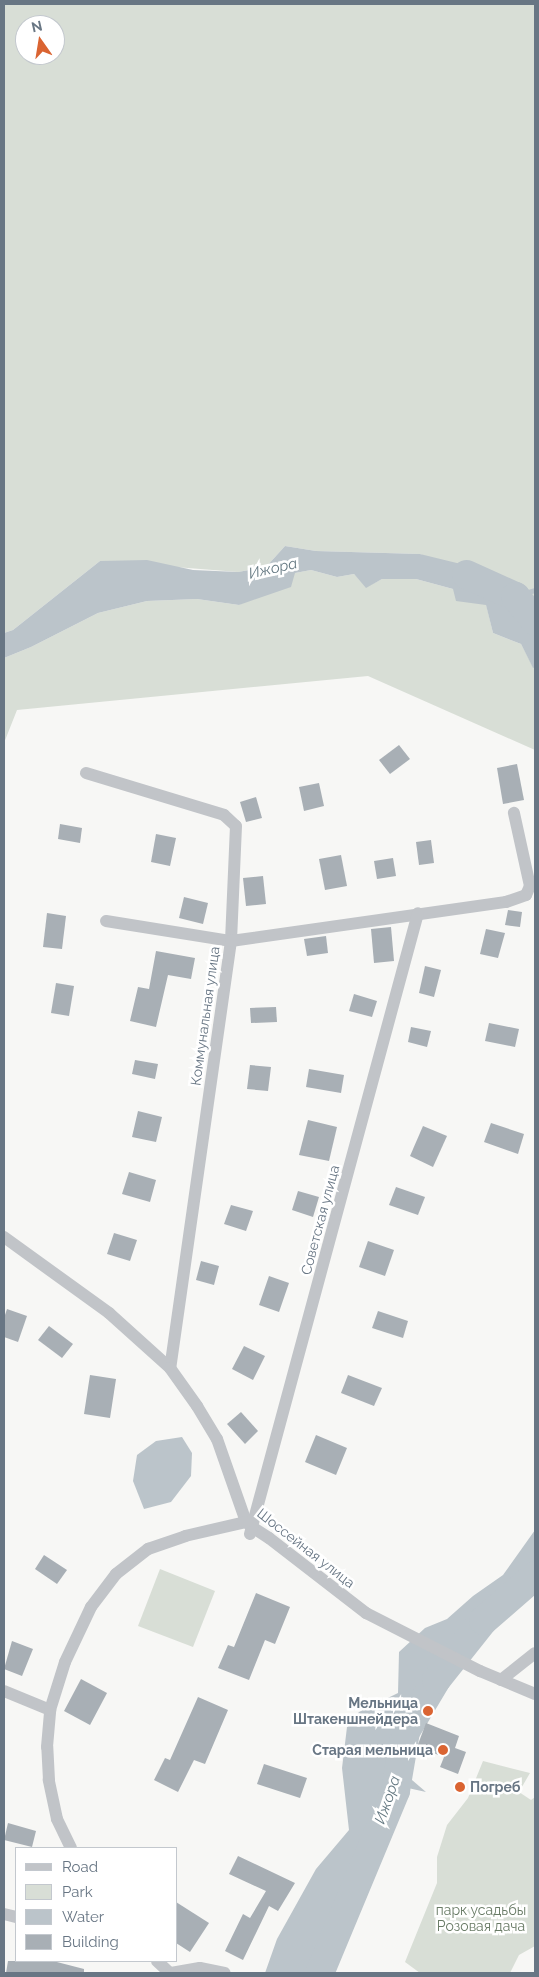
<!DOCTYPE html>
<html>
<head>
<meta charset="utf-8">
<style>
  body { margin:0 }
  #map { position:relative; width:539px; height:1977px; overflow:hidden; background:#f7f7f5; font-family:Raleway,sans-serif }
  div>[style] { position:absolute }
  .green>* { inset:0; background:#d8ded6 }
  .water>* { inset:0; background:#bbc4ca }
  .stream>* { height:5px; margin:-2.5px; padding:0 2.5px; transform-origin:2.5px; border-radius:2.5px; background:#bbc4ca }
  .river>* { height:29px; margin:-14.5px; padding:0 14.5px; transform-origin:14.5px; border-radius:14.5px; background:#bbc4ca }
  .building>* { inset:0; background:#a8afb5 }
  .minor>* { height:12px; margin:-6px; padding:0 6px; transform-origin:6px; border-radius:6px; background:#c1c4c8 }
  .dots>* { width:14px; height:14px; translate:-50% -50%; box-sizing:border-box; border:2px solid #fff; border-radius:50% }
  span { translate:-50% -50%; white-space:nowrap; text-align:center; line-height:1.15; -webkit-text-stroke:5px #fff; paint-order:stroke }
  .street-label { font-size:14px; color:#687684 }
  .poi-label { font-size:14px; color:#687684; font-weight:700 }
  .right { translate:-100% -50%; text-align:right }
  .left { translate:0 -50%; text-align:left }
  .park-label { font-size:14px; color:#697b66 }
  .water-label { font-size:15px; color:#637780; font-style:italic }
  .frame { position:absolute; inset:0; border:5px solid #687684; pointer-events:none }
  .legend { position:absolute; left:15px; top:1847px; width:162px; height:115px; box-sizing:border-box; background:#fff; border:1px solid #c3c8ce; margin:0; padding:6px 9px; list-style:none; font-size:15px; color:#687684 }
  .legend li { display:flex; align-items:center; gap:10px; height:25px }
  .legend b { width:25px; border:1px solid #c3c8ce }
  .north { position:absolute; left:15px; top:15px; width:50px; height:50px; box-sizing:border-box; background:#fff; border:1px solid #c3c8ce; border-radius:50%; rotate:347deg; font-size:14px; font-weight:700; line-height:20px; text-align:center; color:#687684 }
  .north::after { content:''; display:block; margin:auto; width:18px; height:22px; background:#da6432; clip-path:polygon(50% 0,100% 100%,50% 72%,0 100%) }
</style>
</head>
<body>
<div id="map">
  <div class="green">
    <div style="clip-path:polygon(evenodd,4px 4px,535px 4px,535px 625px,511px 611px,500px 587px,420px 554px,316px 551px,285px 546px,266px 567px,238px 572px,100px 561px,13px 630px,4px 633px,4px 4px,25px 25px,55px 25px,55px 55px,25px 55px,25px 25px)"></div>
    <div style="clip-path:polygon(311px 570px,337px 577px,354px 574px,366px 587px,382px 579px,416px 579px,453px 589px,486px 604px,493px 633px,521px 644px,533px 667px,535px 667px,535px 750px,368px 676px,17px 710px,4px 743px,4px 658px,31px 647px,98px 613px,147px 601px,197px 599px,239px 605px,295px 573px)"></div>
    <div style="clip-path:polygon(160px 1569px,215px 1591px,193px 1647px,138px 1626px)"></div>
    <div style="clip-path:polygon(483px 1761px,530px 1773px,519px 1792px,531px 1800px,535px 1797px,535px 1946px,519px 1955px,510px 1973px,420px 1973px,405px 1962px,437px 1883px,437px 1857px,447px 1825px,468px 1798px)"></div>
  </div>
  <div class="water">
    <div style="clip-path:polygon(285px 546px,316px 551px,420px 554px,469px 566px,500px 587px,511px 611px,535px 625px,535px 667px,533px 668px,521px 644px,493px 633px,486px 605px,456px 601px,453px 589px,416px 579px,382px 579px,366px 588px,354px 574px,337px 577px,311px 570px,295px 573px,291px 587px,239px 605px,197px 599px,147px 601px,98px 613px,31px 647px,4px 658px,4px 633px,13px 630px,100px 561px,147px 560px,193px 570px,238px 572px,266px 567px)"></div>
    <div style="clip-path:polygon(182px 1437px,192px 1453px,191px 1476px,171px 1502px,144px 1509px,133px 1481px,137px 1455px,156px 1441px)"></div>
    <div style="clip-path:polygon(535px 1530px,535px 1576px,520px 1592px,502px 1601px,457px 1642px,421px 1680px,420px 1719px,409px 1749px,412px 1780px,426px 1792px,399px 1786px,387px 1789px,376px 1815px,375px 1837px,357px 1862px,341px 1924px,338px 1949px,324px 1952px,312px 1973px,265px 1973px,277px 1939px,316px 1869px,349px 1830px,342px 1768px,347px 1727px,359px 1712px,398px 1693px,399px 1652px,425px 1628px,447px 1619px,473px 1596px,503px 1575px)"></div>
  </div>
  <div class="stream">
    <div style="left:515px;top:596px;width:21px;rotate:-17deg"></div>
  </div>
  <div class="river">
    <div style="left:466px;top:574px;width:54px;rotate:24.2deg"></div>
    <div style="left:515px;top:596px;width:32px;rotate:51deg"></div>
    <div style="left:319px;top:1973px;width:198px;rotate:-67.4deg"></div>
    <div style="left:395px;top:1790px;width:60px;rotate:-80.4deg"></div>
    <div style="left:405px;top:1731px;width:61px;rotate:-59.2deg"></div>
    <div style="left:436px;top:1679px;width:75px;rotate:-51.5deg"></div>
    <div style="left:483px;top:1620px;width:69px;rotate:-40.9deg"></div>
  </div>
  <div class="building">
    <div style="clip-path:polygon(399px 745px,410px 759px,390px 774px,379px 760px)"></div>
    <div style="clip-path:polygon(517px 764px,524px 800px,503px 804px,497px 768px)"></div>
    <div style="clip-path:polygon(319px 783px,324px 806px,304px 811px,299px 787px)"></div>
    <div style="clip-path:polygon(256px 797px,262px 818px,246px 822px,240px 802px)"></div>
    <div style="clip-path:polygon(60px 824px,82px 828px,80px 843px,58px 839px)"></div>
    <div style="clip-path:polygon(156px 834px,176px 838px,170px 866px,151px 862px)"></div>
    <div style="clip-path:polygon(431px 840px,434px 863px,419px 865px,416px 842px)"></div>
    <div style="clip-path:polygon(341px 855px,347px 886px,325px 890px,319px 859px)"></div>
    <div style="clip-path:polygon(393px 858px,396px 876px,377px 879px,374px 861px)"></div>
    <div style="clip-path:polygon(263px 876px,266px 904px,246px 906px,243px 878px)"></div>
    <div style="clip-path:polygon(184px 897px,208px 903px,203px 924px,179px 918px)"></div>
    <div style="clip-path:polygon(508px 910px,522px 912px,520px 927px,505px 925px)"></div>
    <div style="clip-path:polygon(47px 913px,66px 916px,62px 949px,43px 947px)"></div>
    <div style="clip-path:polygon(391px 927px,394px 961px,374px 963px,371px 929px)"></div>
    <div style="clip-path:polygon(486px 929px,505px 933px,498px 958px,480px 954px)"></div>
    <div style="clip-path:polygon(326px 936px,328px 953px,307px 956px,304px 939px)"></div>
    <div style="clip-path:polygon(156px 951px,195px 958px,191px 979px,168px 975px,156px 1027px,130px 1021px,138px 987px,149px 989px)"></div>
    <div style="clip-path:polygon(425px 966px,441px 970px,434px 997px,419px 993px)"></div>
    <div style="clip-path:polygon(56px 983px,74px 986px,69px 1016px,51px 1013px)"></div>
    <div style="clip-path:polygon(354px 994px,377px 1001px,372px 1017px,349px 1011px)"></div>
    <div style="clip-path:polygon(276px 1007px,277px 1022px,251px 1023px,250px 1008px)"></div>
    <div style="clip-path:polygon(489px 1023px,519px 1029px,515px 1047px,485px 1041px)"></div>
    <div style="clip-path:polygon(411px 1027px,431px 1031px,427px 1047px,408px 1042px)"></div>
    <div style="clip-path:polygon(135px 1060px,158px 1064px,155px 1079px,132px 1074px)"></div>
    <div style="clip-path:polygon(250px 1065px,271px 1067px,268px 1091px,247px 1089px)"></div>
    <div style="clip-path:polygon(309px 1069px,344px 1075px,341px 1093px,306px 1087px)"></div>
    <div style="clip-path:polygon(138px 1111px,162px 1117px,156px 1142px,132px 1137px)"></div>
    <div style="clip-path:polygon(308px 1120px,337px 1127px,329px 1161px,299px 1155px)"></div>
    <div style="clip-path:polygon(491px 1123px,524px 1134px,518px 1154px,484px 1142px)"></div>
    <div style="clip-path:polygon(423px 1126px,447px 1136px,433px 1167px,410px 1156px)"></div>
    <div style="clip-path:polygon(129px 1172px,156px 1180px,150px 1202px,122px 1194px)"></div>
    <div style="clip-path:polygon(396px 1187px,425px 1197px,418px 1215px,389px 1205px)"></div>
    <div style="clip-path:polygon(298px 1191px,319px 1197px,313px 1217px,292px 1210px)"></div>
    <div style="clip-path:polygon(231px 1205px,253px 1211px,246px 1231px,224px 1224px)"></div>
    <div style="clip-path:polygon(114px 1233px,137px 1240px,130px 1261px,107px 1254px)"></div>
    <div style="clip-path:polygon(368px 1241px,394px 1250px,385px 1276px,359px 1267px)"></div>
    <div style="clip-path:polygon(201px 1261px,219px 1266px,214px 1285px,196px 1280px)"></div>
    <div style="clip-path:polygon(269px 1276px,289px 1283px,279px 1312px,259px 1305px)"></div>
    <div style="clip-path:polygon(7px 1309px,27px 1316px,18px 1342px,4px 1337px,4px 1318px)"></div>
    <div style="clip-path:polygon(378px 1311px,408px 1321px,403px 1338px,372px 1328px)"></div>
    <div style="clip-path:polygon(49px 1326px,73px 1344px,62px 1358px,38px 1340px)"></div>
    <div style="clip-path:polygon(244px 1346px,265px 1356px,253px 1380px,232px 1369px)"></div>
    <div style="clip-path:polygon(90px 1375px,116px 1379px,110px 1418px,84px 1414px)"></div>
    <div style="clip-path:polygon(348px 1375px,382px 1388px,374px 1406px,341px 1393px)"></div>
    <div style="clip-path:polygon(241px 1412px,258px 1431px,245px 1444px,227px 1424px)"></div>
    <div style="clip-path:polygon(316px 1435px,347px 1448px,336px 1475px,305px 1462px)"></div>
    <div style="clip-path:polygon(44px 1555px,67px 1570px,57px 1584px,35px 1569px)"></div>
    <div style="clip-path:polygon(256px 1593px,290px 1607px,275px 1644px,265px 1640px,249px 1680px,218px 1668px,228px 1645px,234px 1647px)"></div>
    <div style="clip-path:polygon(12px 1641px,33px 1649px,22px 1676px,4px 1669px)"></div>
    <div style="clip-path:polygon(81px 1679px,107px 1693px,90px 1725px,64px 1711px)"></div>
    <div style="clip-path:polygon(198px 1697px,228px 1710px,205px 1764px,194px 1760px,178px 1792px,154px 1780px,165px 1758px,170px 1760px)"></div>
    <div style="clip-path:polygon(426px 1723px,459px 1736px,455px 1748px,466px 1752px,458px 1774px,440px 1767px,444px 1757px,417px 1747px)"></div>
    <div style="clip-path:polygon(264px 1764px,307px 1778px,300px 1798px,257px 1784px)"></div>
    <div style="clip-path:polygon(8px 1823px,36px 1831px,32px 1847px,4px 1840px)"></div>
    <div style="clip-path:polygon(238px 1856px,295px 1883px,278px 1911px,269px 1906px,243px 1960px,225px 1951px,243px 1914px,250px 1918px,266px 1891px,229px 1874px)"></div>
    <div style="clip-path:polygon(176px 1902px,209px 1923px,190px 1952px,176px 1943px)"></div>
    <div style="clip-path:polygon(8px 1961px,53px 1961px,84px 1969px,84px 1973px,6px 1973px)"></div>
  </div>
  <div class="minor">
    <div style="left:86px;top:773px;width:144px;rotate:16.9deg"></div>
    <div style="left:224px;top:815px;width:16px;rotate:43deg"></div>
    <div style="left:236px;top:826px;width:115px;rotate:92.5deg"></div>
    <div style="left:231px;top:941px;width:431px;rotate:98.1deg"></div>
    <div style="left:106px;top:921px;width:127px;rotate:9.1deg"></div>
    <div style="left:231px;top:941px;width:278px;rotate:-8.1deg"></div>
    <div style="left:506px;top:902px;width:21px;rotate:-19deg"></div>
    <div style="left:526px;top:895px;width:10px;rotate:-66deg"></div>
    <div style="left:530px;top:886px;width:75px;rotate:-102.4deg"></div>
    <div style="left:4px;top:1237px;width:130px;rotate:35.9deg"></div>
    <div style="left:109px;top:1313px;width:82px;rotate:42deg"></div>
    <div style="left:170px;top:1368px;width:47px;rotate:54.6deg"></div>
    <div style="left:197px;top:1406px;width:39px;rotate:59deg"></div>
    <div style="left:217px;top:1439px;width:88px;rotate:70.7deg"></div>
    <div style="left:246px;top:1522px;width:8px;rotate:40deg"></div>
    <div style="left:252px;top:1527px;width:20px;rotate:33deg"></div>
    <div style="left:269px;top:1538px;width:123px;rotate:37.7deg"></div>
    <div style="left:366px;top:1613px;width:128px;rotate:27deg"></div>
    <div style="left:480px;top:1671px;width:60px;rotate:22.7deg"></div>
    <div style="left:250px;top:1534px;width:643px;rotate:-74.86deg"></div>
    <div style="left:501px;top:1680px;width:43px;rotate:-38.5deg"></div>
    <div style="left:4px;top:1691px;width:50px;rotate:22.4deg"></div>
    <div style="left:71px;top:1848px;width:32px;rotate:-116deg"></div>
    <div style="left:57px;top:1819px;width:40px;rotate:-102deg"></div>
    <div style="left:49px;top:1780px;width:33px;rotate:-93deg"></div>
    <div style="left:47px;top:1747px;width:37px;rotate:-85deg"></div>
    <div style="left:50px;top:1710px;width:50px;rotate:-72.6deg"></div>
    <div style="left:65px;top:1662px;width:61px;rotate:-64.7deg"></div>
    <div style="left:91px;top:1607px;width:41px;rotate:-52.9deg"></div>
    <div style="left:116px;top:1574px;width:41px;rotate:-38deg"></div>
    <div style="left:148px;top:1549px;width:39px;rotate:-19deg"></div>
    <div style="left:185px;top:1536px;width:63px;rotate:-12.9deg"></div>
    <div style="left:4px;top:1914px;width:12px;rotate:14deg"></div>
    <div style="left:157px;top:1961px;width:18px;rotate:43deg"></div>
    <div style="left:171px;top:1973px;width:29px;rotate:-10deg"></div>
    <div style="left:200px;top:1968px;width:25px;rotate:11deg"></div>
  </div>
  <div class="dots">
    <div style="left:428px;top:1711px;background:#da6432"></div>
    <div style="left:443px;top:1750px;background:#da6432"></div>
    <div style="left:460px;top:1787px;background:#da6432"></div>
  </div>
  <div class="street-label">
    <span style="left:205px;top:1016px;rotate:-82deg">Коммунальная улица</span>
    <span style="left:320px;top:1220px;rotate:-75deg">Советская улица</span>
    <span style="left:306px;top:1548px;rotate:38deg">Шоссейная улица</span>
  </div>
  <div class="poi-label">
    <span class="right" style="left:418px;top:1711px">Мельница<br>Штакеншнейдера</span>
    <span class="right" style="left:433px;top:1750px">Старая мельница</span>
    <span class="left" style="left:470px;top:1787px">Погреб</span>
  </div>
  <div class="park-label">
    <span style="left:481px;top:1918px">парк усадьбы<br>Розовая дача</span>
  </div>
  <div class="water-label">
    <span style="left:273px;top:569px;rotate:-13deg">Ижора</span>
    <span style="left:388px;top:1800px;rotate:-71deg">Ижора</span>
  </div>
  <div class="frame"></div>
  <ul class="legend">
  <li><b style="height:6px;background:#c1c4c8"></b>Road</li>
  <li><b style="height:14px;background:#d8ded6"></b>Park</li>
  <li><b style="height:14px;background:#bbc4ca"></b>Water</li>
  <li><b style="height:14px;background:#a8afb5"></b>Building</li>
  </ul>
  <div class="north">N</div>
</div>
</body>
</html>
